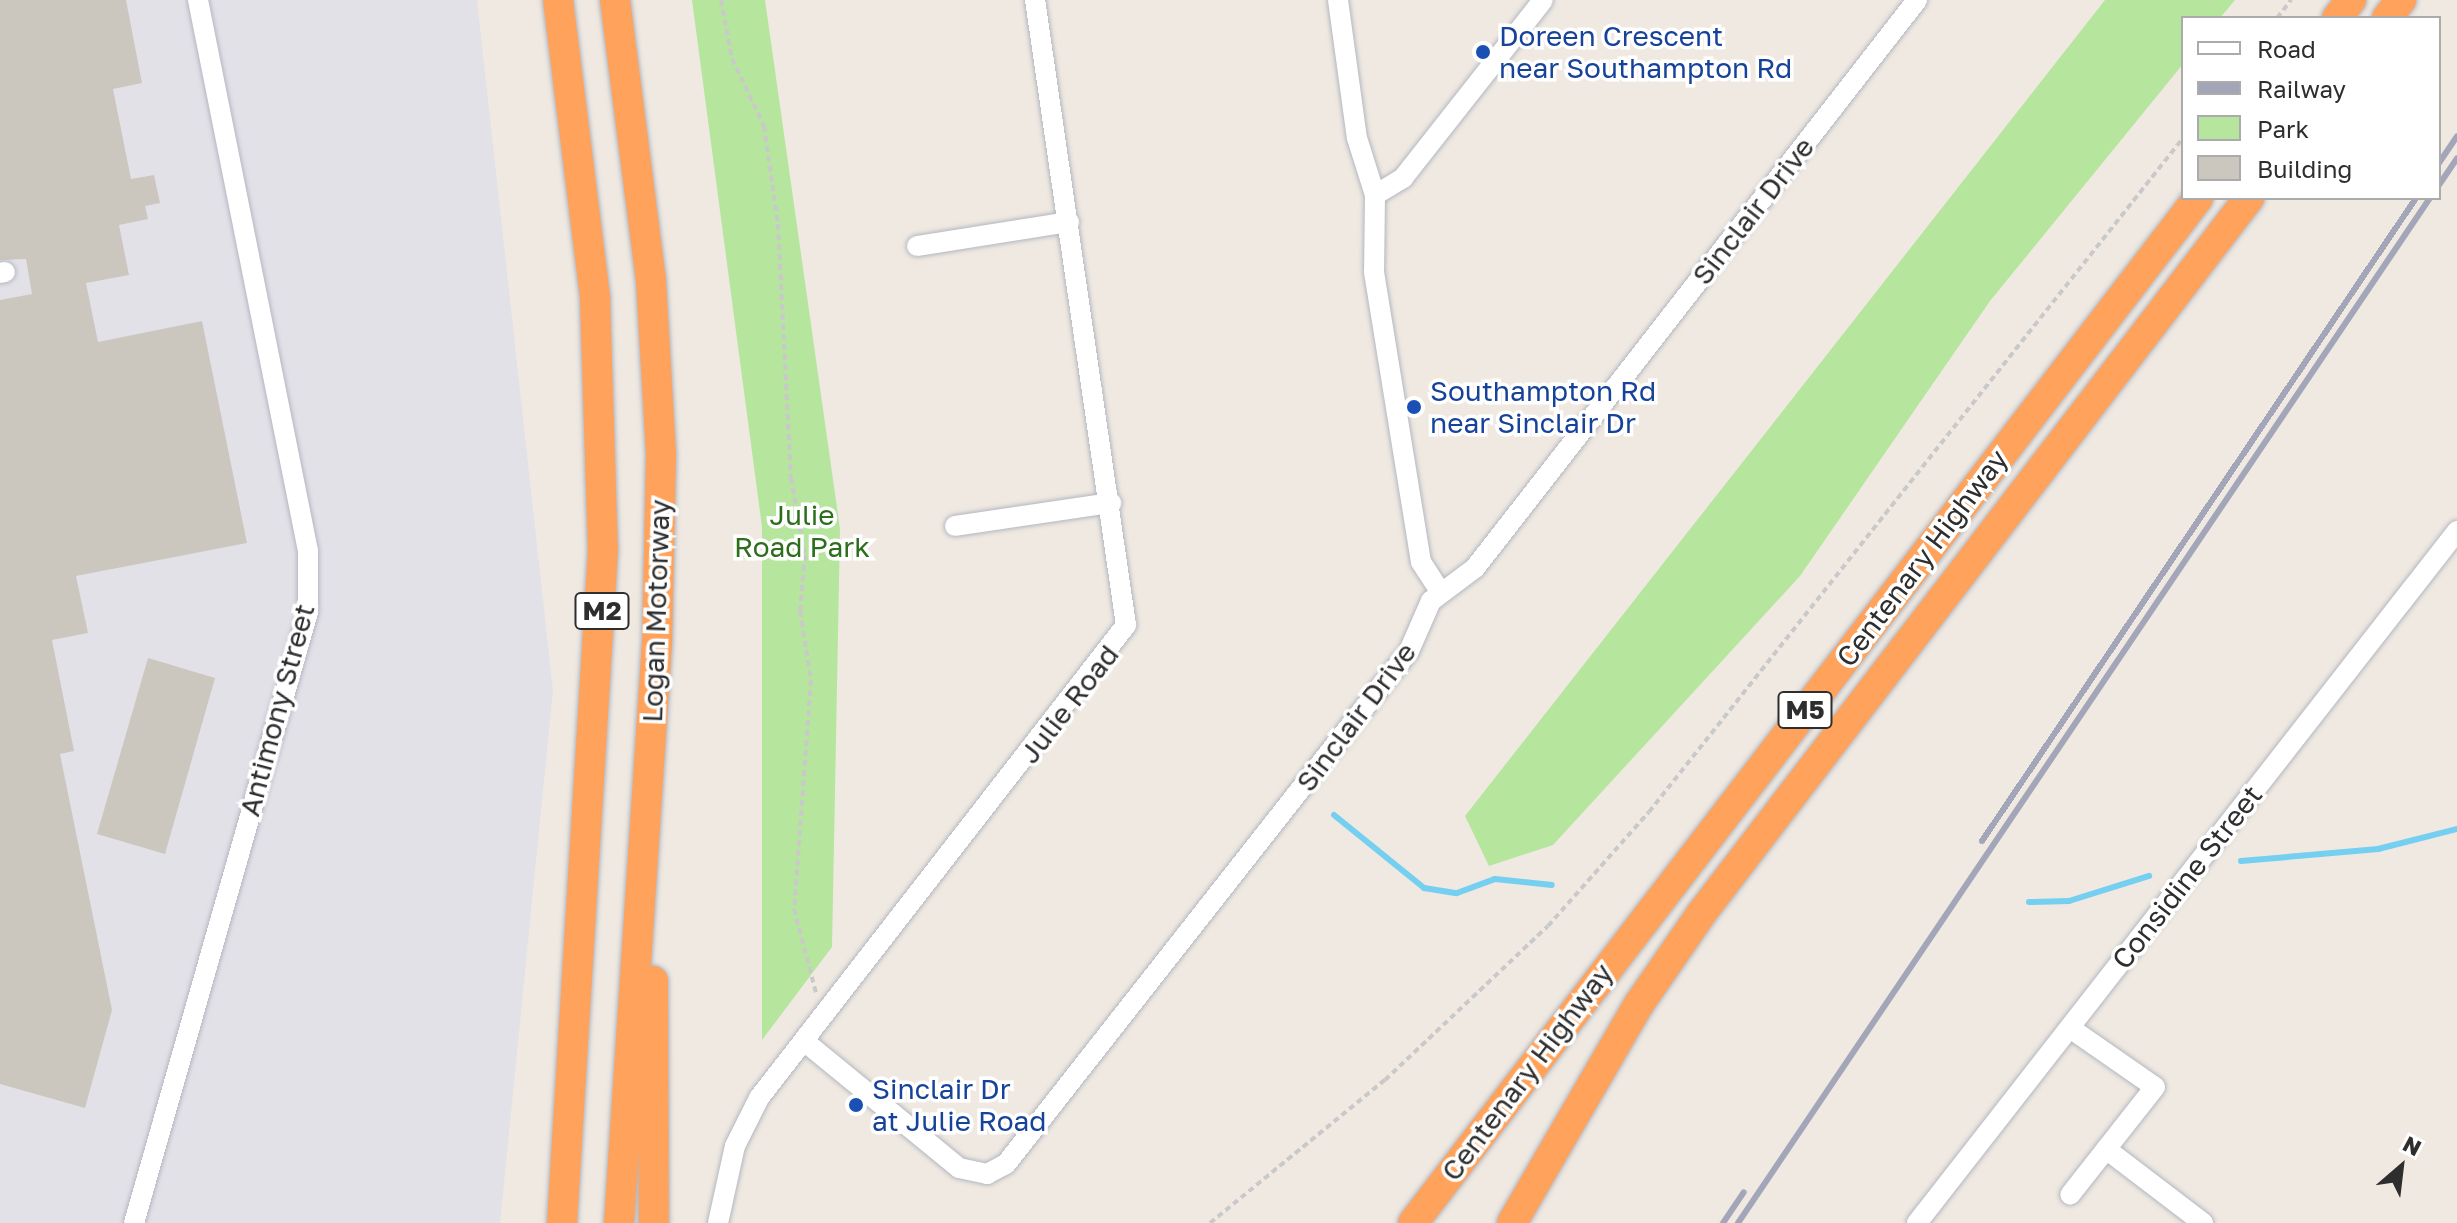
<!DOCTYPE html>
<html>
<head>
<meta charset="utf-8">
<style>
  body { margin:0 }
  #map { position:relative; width:2457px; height:1223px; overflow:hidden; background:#efe9e1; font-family:"Golos Text",sans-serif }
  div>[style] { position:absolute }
  .industrial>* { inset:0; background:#e3e1e8 }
  .green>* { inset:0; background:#b6e59e }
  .stream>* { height:6px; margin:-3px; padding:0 3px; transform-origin:3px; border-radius:3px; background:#75cff0 }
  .building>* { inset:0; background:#cbc7bf }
  .path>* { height:4px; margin-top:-2px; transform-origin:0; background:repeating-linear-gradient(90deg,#c9c9c9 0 6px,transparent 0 10px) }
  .roads { filter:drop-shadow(0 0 2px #b4b7c1) drop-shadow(0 0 2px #b4b7c1) }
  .minor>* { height:20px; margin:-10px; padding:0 10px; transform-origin:10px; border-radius:10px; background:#fff }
  .highway>* { height:30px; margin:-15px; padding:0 15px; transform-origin:15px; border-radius:15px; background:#ffa35c }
  .rail>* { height:6px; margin:-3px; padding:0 3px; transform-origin:3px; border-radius:3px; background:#a3a6b8 }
  .dots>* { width:22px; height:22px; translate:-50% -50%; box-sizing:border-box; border:4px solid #fff; border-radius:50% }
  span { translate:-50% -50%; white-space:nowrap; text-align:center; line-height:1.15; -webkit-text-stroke:7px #fff; paint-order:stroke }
  .shield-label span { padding:2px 6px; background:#fff; border:2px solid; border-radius:6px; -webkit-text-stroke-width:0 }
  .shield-label { font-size:26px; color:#2e2e2e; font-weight:700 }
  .transit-label { font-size:28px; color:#164399 }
  .left { translate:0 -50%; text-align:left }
  .street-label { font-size:28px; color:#2e2e2e }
  .park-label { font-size:28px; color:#2c6e1b }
  .legend { position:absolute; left:2181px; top:16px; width:260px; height:184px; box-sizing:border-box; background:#fff; border:2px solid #ababab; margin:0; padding:10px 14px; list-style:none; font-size:24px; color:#2e2e2e }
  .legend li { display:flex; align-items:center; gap:16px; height:40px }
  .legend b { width:40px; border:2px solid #ababab }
  .north { position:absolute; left:2361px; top:1127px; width:80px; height:80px; -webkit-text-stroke:6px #fff; paint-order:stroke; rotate:28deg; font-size:22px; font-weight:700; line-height:32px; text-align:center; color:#2e2e2e }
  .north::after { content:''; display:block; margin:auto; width:28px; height:36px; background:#2e2e2e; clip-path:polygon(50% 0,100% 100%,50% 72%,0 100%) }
</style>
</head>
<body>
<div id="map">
  <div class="industrial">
    <div style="clip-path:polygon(0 0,477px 0,553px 691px,500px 1223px,0 1223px)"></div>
  </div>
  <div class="green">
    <div style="clip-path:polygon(692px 0,765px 0,840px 529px,832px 947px,762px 1040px,762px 527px)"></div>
    <div style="clip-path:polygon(2105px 0,2235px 0,2220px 18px,2183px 18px,2183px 64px,1990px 301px,1800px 576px,1553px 845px,1489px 866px,1465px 816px)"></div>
  </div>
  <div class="stream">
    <div style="left:1334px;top:815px;width:116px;rotate:39deg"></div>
    <div style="left:1424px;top:888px;width:33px;rotate:9deg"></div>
    <div style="left:1457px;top:893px;width:40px;rotate:-20.2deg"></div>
    <div style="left:1495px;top:879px;width:57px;rotate:6deg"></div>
    <div style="left:2241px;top:861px;width:138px;rotate:-5deg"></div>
    <div style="left:2378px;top:849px;width:81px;rotate:-14.2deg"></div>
    <div style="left:2029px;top:902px;width:40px;rotate:-1.4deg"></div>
    <div style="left:2069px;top:901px;width:84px;rotate:-17.4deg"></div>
  </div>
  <div class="building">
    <div style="clip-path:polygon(0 0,126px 0,142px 83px,113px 89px,131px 179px,154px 175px,160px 203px,145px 206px,148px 219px,119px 225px,129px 275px,86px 283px,98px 342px,202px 321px,247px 543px,76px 576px,88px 633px,52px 640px,74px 751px,60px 754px,112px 1010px,85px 1108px,0 1084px,0 300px,32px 294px,26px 259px,0 260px)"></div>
    <div style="clip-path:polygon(148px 658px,215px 678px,165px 854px,97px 834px)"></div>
  </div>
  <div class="path">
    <div style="left:721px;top:0;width:60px;rotate:79.4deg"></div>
    <div style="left:732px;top:59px;width:74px;rotate:64.5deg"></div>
    <div style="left:764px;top:126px;width:99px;rotate:81.9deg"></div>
    <div style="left:778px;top:224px;width:254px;rotate:87.1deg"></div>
    <div style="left:791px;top:478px;width:78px;rotate:79.7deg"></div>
    <div style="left:805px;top:555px;width:56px;rotate:95.1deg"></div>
    <div style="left:800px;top:611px;width:70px;rotate:80.9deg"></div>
    <div style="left:811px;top:680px;width:230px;rotate:94.2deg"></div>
    <div style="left:794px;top:909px;width:87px;rotate:75.3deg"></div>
    <div style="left:2277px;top:18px;width:23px;rotate:-52deg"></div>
    <div style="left:1210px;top:1223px;width:226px;rotate:-39.3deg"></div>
    <div style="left:1385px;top:1080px;width:224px;rotate:-43.4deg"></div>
    <div style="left:1548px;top:926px;width:152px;rotate:-48.5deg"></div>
    <div style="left:1649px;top:812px;width:860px;rotate:-51.61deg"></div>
  </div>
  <div class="roads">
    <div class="minor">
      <div style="left:1338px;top:0;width:139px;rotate:82.2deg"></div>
      <div style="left:1357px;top:138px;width:60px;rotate:72.5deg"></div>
      <div style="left:1375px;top:195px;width:77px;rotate:90.7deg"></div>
      <div style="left:1374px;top:272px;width:294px;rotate:80.8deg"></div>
      <div style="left:1421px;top:562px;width:35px;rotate:57deg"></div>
      <div style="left:1375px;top:195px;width:33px;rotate:-31deg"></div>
      <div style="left:1403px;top:178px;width:226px;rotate:-51.8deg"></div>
      <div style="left:917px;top:246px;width:154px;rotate:-9deg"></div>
      <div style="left:0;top:273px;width:5px;rotate:-11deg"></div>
      <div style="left:955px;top:526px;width:158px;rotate:-8.4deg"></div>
      <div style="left:2070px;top:1028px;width:103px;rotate:34.8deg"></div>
      <div style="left:2155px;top:1087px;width:137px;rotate:128.2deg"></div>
      <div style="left:804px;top:1041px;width:200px;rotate:39.3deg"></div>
      <div style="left:959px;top:1168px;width:29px;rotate:12deg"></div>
      <div style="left:987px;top:1174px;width:21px;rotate:-28deg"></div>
      <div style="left:1006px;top:1164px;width:652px;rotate:-51.85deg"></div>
      <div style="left:1409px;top:651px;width:55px;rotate:-66.3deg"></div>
      <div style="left:1431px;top:601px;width:55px;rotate:-36.9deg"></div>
      <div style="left:1475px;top:568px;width:720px;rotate:-52.11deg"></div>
      <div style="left:2106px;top:1149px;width:122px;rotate:37.3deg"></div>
      <div style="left:134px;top:1223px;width:635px;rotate:-74.1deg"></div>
      <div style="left:308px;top:612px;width:61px;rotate:-90deg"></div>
      <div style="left:308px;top:551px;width:562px;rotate:-101.29deg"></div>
      <div style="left:718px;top:1223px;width:79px;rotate:-77.6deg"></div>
      <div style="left:735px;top:1146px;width:54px;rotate:-63.4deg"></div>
      <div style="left:759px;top:1098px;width:599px;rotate:-52.19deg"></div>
      <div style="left:1126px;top:625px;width:632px;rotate:-98.28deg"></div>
      <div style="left:1917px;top:1223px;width:878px;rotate:-52.03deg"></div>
    </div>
    <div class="highway">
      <div style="left:558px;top:0;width:301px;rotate:82.9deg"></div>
      <div style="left:595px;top:299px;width:250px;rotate:88.2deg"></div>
      <div style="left:603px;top:549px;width:675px;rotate:93.48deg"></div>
      <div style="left:615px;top:0;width:283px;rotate:82.7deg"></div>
      <div style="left:651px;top:281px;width:174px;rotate:86.7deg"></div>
      <div style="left:661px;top:455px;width:187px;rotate:91.2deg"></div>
      <div style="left:657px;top:642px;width:582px;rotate:93.74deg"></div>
      <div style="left:2337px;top:18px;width:23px;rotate:-52deg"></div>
      <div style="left:2387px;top:18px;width:23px;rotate:-52deg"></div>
      <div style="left:653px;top:981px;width:242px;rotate:89.8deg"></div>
      <div style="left:1413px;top:1223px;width:1291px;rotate:-52.55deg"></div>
      <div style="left:1512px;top:1223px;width:253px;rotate:-59.9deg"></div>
      <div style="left:1639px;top:1004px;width:109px;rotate:-55.4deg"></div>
      <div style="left:1701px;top:914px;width:902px;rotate:-52.57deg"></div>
    </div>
  </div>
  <div class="rail">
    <div style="left:2439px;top:163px;width:32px;rotate:-56deg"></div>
    <div style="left:2439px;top:185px;width:32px;rotate:-56deg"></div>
    <div style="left:1982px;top:841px;width:776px;rotate:-55.98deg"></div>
    <div style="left:1723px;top:1223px;width:37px;rotate:-56deg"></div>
    <div style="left:1738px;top:1223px;width:1237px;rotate:-55.98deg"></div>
  </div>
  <div class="dots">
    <div style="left:1483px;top:52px;background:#1a4fb4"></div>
    <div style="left:1414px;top:407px;background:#1a4fb4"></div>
    <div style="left:856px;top:1105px;background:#1a4fb4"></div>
  </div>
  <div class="shield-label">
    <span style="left:602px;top:611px">M2</span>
    <span style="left:1805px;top:710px">M5</span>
  </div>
  <div class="transit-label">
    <span class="left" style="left:1499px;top:52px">Doreen Crescent<br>near Southampton Rd</span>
    <span class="left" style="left:1430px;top:407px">Southampton Rd<br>near Sinclair Dr</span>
    <span class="left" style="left:872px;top:1105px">Sinclair Dr<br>at Julie Road</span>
  </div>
  <div class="street-label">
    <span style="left:1753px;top:211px;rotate:-52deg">Sinclair Drive</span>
    <span style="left:1922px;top:558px;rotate:-53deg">Centenary Highway</span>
    <span style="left:656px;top:611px;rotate:-88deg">Logan Motorway</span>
    <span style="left:1069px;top:704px;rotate:-52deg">Julie Road</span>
    <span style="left:277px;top:710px;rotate:-75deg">Antimony Street</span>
    <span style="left:1356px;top:717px;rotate:-53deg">Sinclair Drive</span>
    <span style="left:2187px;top:877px;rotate:-52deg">Considine Street</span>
    <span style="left:1527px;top:1072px;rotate:-53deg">Centenary Highway</span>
  </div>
  <div class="park-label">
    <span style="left:802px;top:531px">Julie<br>Road Park</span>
  </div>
  <ul class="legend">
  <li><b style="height:10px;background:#fff"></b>Road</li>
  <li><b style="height:10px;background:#a3a6b8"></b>Railway</li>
  <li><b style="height:22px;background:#b6e59e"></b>Park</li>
  <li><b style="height:22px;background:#cbc7bf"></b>Building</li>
  </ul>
  <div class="north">N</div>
</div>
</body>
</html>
